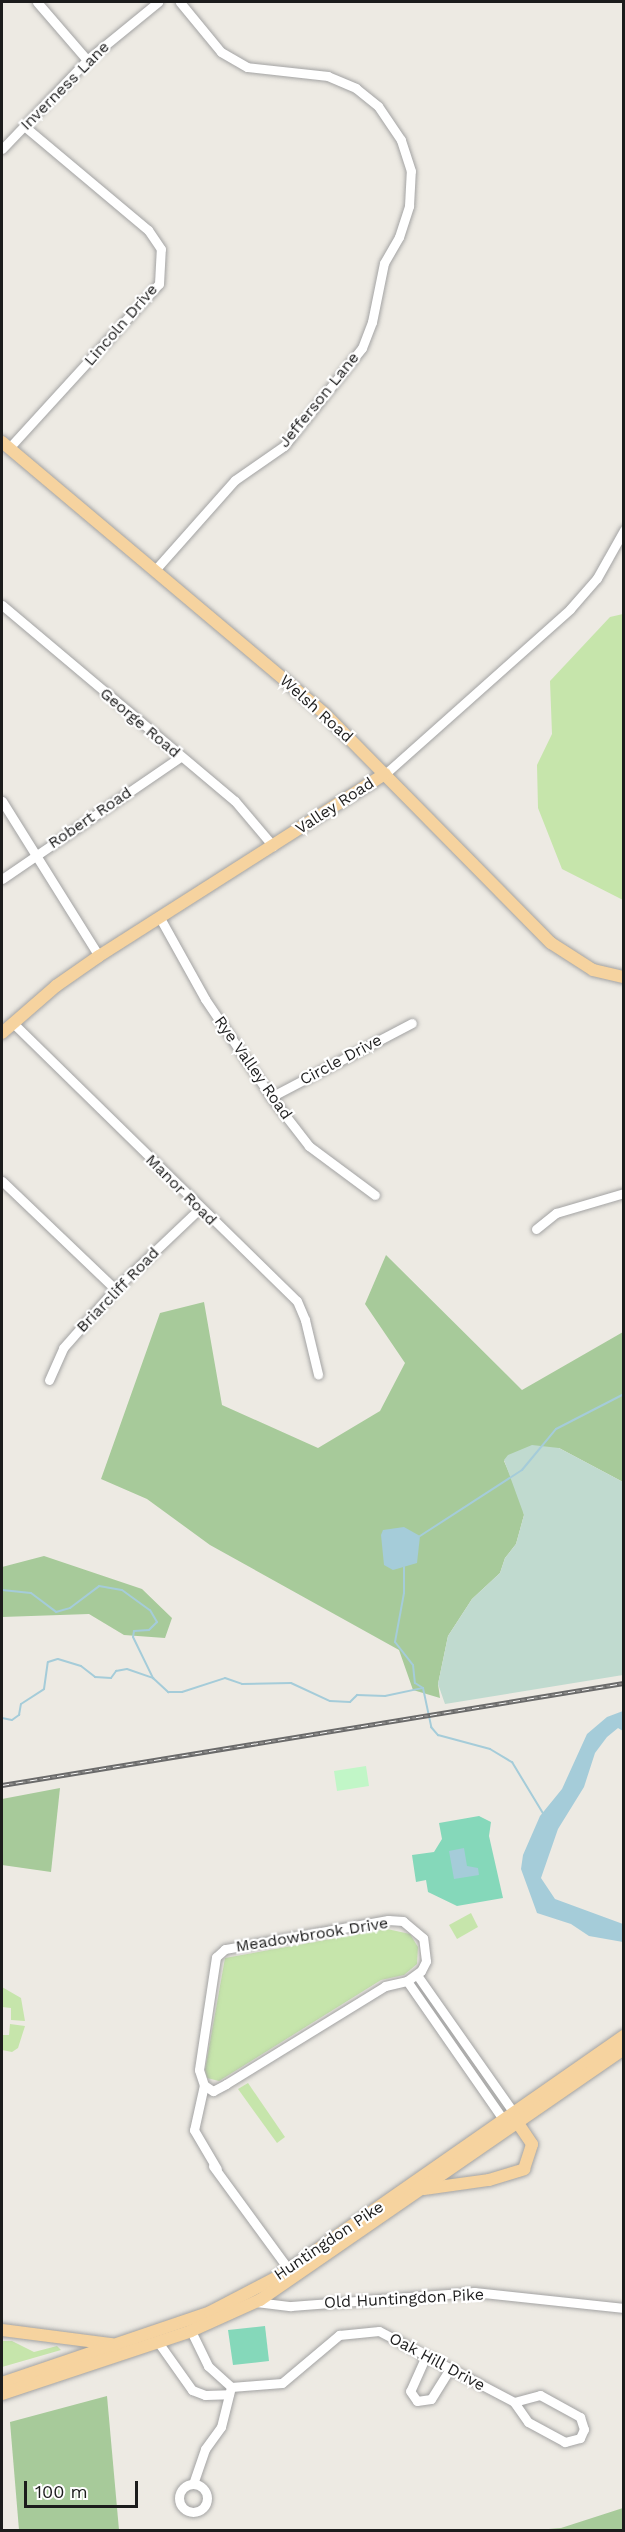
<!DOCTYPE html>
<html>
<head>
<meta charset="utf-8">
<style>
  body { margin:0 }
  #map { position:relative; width:625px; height:2532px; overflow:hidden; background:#edeae3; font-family:"Work Sans",sans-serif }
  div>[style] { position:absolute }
  .grass>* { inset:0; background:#c6e5ab }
  .forest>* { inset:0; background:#a7ca9a }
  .wetland>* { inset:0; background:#c0dacf }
  .park>* { inset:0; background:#c1f6c7 }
  .pitch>* { inset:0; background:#85d8ba }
  .water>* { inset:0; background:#a5ccd9 }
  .stream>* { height:2px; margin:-1px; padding:0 1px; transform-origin:1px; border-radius:1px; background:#a5ccd9 }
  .roads { filter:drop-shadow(0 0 2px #a3a3a3) drop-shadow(0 0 2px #a3a3a3) }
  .minor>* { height:9px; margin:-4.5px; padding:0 4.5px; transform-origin:4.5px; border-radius:4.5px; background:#fff }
  .minor>.ring { margin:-4.5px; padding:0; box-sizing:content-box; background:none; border:9px solid #fff; border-radius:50% }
  .major>* { height:12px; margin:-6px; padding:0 6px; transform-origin:6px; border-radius:6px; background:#f6d39f }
  .rail>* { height:4.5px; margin-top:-2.25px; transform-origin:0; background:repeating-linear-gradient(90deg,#fff 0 7px,#6a6a6a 0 14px); box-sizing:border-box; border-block:2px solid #6a6a6a }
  span { translate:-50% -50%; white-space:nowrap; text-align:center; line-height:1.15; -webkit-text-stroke:4.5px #fff; paint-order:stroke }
  .street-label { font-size:16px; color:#1c1c1c }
  .frame { position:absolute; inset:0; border:3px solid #1c1c1c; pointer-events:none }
  .scale { position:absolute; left:24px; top:2481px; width:114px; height:27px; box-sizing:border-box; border:3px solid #1c1c1c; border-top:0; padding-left:8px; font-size:18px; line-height:21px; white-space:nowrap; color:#1c1c1c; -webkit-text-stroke:4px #fff; paint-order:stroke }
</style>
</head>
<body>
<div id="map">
  <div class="grass">
    <div style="clip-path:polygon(623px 614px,624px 614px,623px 900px,562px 869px,538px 808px,537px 765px,552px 734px,550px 681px,610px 617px)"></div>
    <div style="clip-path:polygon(471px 1913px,478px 1927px,457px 1939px,449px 1925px)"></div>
    <div style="clip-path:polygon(387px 1929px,410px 1934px,418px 1947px,417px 1964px,404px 1975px,381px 1980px,219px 2081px,207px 2078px,205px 2070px,225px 1958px)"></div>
    <div style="clip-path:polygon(2px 1987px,21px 1998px,25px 2021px,11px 2020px,11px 2008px,2px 2007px)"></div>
    <div style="clip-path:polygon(10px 2024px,25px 2026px,18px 2048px,12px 2052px,2px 2050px,2px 2035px,9px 2035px)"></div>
    <div style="clip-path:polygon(248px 2083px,285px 2137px,277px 2143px,238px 2089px)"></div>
    <div style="clip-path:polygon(2px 2341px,12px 2341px,34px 2352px,57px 2346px,61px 2350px,2px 2367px)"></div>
  </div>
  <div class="forest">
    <div style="clip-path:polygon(386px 1255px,522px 1390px,623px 1332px,623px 1482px,559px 1448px,504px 1461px,522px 1502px,524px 1515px,516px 1544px,505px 1558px,500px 1573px,472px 1599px,448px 1636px,438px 1684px,440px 1698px,413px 1690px,399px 1650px,210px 1545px,147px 1499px,101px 1479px,160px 1313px,204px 1302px,222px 1405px,318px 1448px,380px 1411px,405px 1363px,365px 1304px)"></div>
    <div style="clip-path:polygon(44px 1556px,142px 1589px,172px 1618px,165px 1638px,124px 1635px,89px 1614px,2px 1617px,2px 1567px)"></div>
    <div style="clip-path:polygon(60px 1788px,51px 1872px,2px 1865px,2px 1799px)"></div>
    <div style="clip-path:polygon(107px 2396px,119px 2530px,19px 2530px,10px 2422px)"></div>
    <div style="clip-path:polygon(623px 2508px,623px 2530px,536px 2530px,561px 2528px)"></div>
  </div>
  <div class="wetland">
    <div style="clip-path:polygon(532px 1445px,559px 1448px,623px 1482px,623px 1675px,445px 1704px,438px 1684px,448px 1636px,472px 1599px,500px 1573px,505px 1558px,516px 1544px,524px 1515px,504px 1460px,508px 1455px)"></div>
  </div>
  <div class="park">
    <div style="clip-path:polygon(366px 1766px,369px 1786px,337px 1791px,334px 1771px)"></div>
  </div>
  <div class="pitch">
    <div style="clip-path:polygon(479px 1816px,491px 1822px,489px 1836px,503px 1898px,457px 1906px,428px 1892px,426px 1880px,416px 1882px,412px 1855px,434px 1852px,442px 1839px,439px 1823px)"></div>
    <div style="clip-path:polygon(265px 2326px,269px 2361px,233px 2365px,228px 2330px)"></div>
  </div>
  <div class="water">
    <div style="clip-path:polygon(404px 1527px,420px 1536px,417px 1563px,393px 1570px,384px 1565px,381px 1535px,383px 1530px)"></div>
    <div style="clip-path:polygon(623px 1711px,623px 1731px,618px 1728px,607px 1737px,595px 1753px,584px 1787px,558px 1829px,541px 1878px,555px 1899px,623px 1924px,623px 1942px,589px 1936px,571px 1924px,537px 1913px,521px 1869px,523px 1855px,540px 1816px,562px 1789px,587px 1734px,607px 1717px)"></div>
    <div style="clip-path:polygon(464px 1848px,467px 1866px,478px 1868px,479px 1875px,454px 1879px,449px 1851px)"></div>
  </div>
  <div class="stream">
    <div style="left:420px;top:1536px;width:121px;rotate:-32.9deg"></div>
    <div style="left:522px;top:1470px;width:53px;rotate:-50.3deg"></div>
    <div style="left:556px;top:1429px;width:76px;rotate:-27.2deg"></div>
    <div style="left:404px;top:1567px;width:26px;rotate:90deg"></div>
    <div style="left:404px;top:1593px;width:50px;rotate:100.4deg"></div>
    <div style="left:395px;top:1642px;width:29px;rotate:52deg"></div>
    <div style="left:413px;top:1665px;width:18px;rotate:84deg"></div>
    <div style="left:415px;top:1683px;width:9px;rotate:32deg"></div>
    <div style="left:2px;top:1590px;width:29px;rotate:6deg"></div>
    <div style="left:31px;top:1593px;width:31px;rotate:37deg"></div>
    <div style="left:56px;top:1612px;width:15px;rotate:-16deg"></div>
    <div style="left:70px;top:1608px;width:36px;rotate:-37deg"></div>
    <div style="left:99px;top:1586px;width:23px;rotate:10deg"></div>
    <div style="left:122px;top:1590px;width:34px;rotate:36deg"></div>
    <div style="left:150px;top:1610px;width:14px;rotate:60deg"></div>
    <div style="left:157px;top:1622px;width:11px;rotate:135deg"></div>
    <div style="left:149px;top:1630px;width:15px;rotate:176deg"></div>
    <div style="left:134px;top:1631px;width:6px;rotate:99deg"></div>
    <div style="left:133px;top:1637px;width:46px;rotate:64deg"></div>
    <div style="left:153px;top:1678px;width:21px;rotate:43deg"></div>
    <div style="left:168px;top:1692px;width:14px"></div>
    <div style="left:182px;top:1692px;width:45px;rotate:-18deg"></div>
    <div style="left:225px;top:1678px;width:18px;rotate:19deg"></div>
    <div style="left:242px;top:1684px;width:49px;rotate:-1.2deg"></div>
    <div style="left:291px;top:1683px;width:43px;rotate:24.8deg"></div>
    <div style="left:330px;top:1701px;width:20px;rotate:3deg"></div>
    <div style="left:350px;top:1702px;width:10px;rotate:-45deg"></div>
    <div style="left:357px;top:1695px;width:28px;rotate:2deg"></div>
    <div style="left:385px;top:1696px;width:39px;rotate:-12deg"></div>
    <div style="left:423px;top:1688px;width:40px;rotate:78deg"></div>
    <div style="left:431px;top:1727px;width:11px;rotate:49deg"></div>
    <div style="left:438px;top:1735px;width:54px;rotate:15.1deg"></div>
    <div style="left:490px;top:1749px;width:26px;rotate:31deg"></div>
    <div style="left:512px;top:1762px;width:62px;rotate:58.9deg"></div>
    <div style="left:2px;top:1718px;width:10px;rotate:11deg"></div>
    <div style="left:12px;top:1720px;width:9px;rotate:-36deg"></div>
    <div style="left:19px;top:1715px;width:11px;rotate:-80deg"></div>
    <div style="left:21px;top:1704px;width:27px;rotate:-33deg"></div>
    <div style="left:44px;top:1689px;width:27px;rotate:-82deg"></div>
    <div style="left:48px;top:1662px;width:10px;rotate:-17deg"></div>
    <div style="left:58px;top:1659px;width:24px;rotate:17deg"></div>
    <div style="left:81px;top:1666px;width:18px;rotate:38deg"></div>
    <div style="left:95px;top:1677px;width:16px;rotate:4deg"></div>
    <div style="left:111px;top:1678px;width:9px;rotate:-54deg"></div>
    <div style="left:116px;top:1671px;width:11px;rotate:-10deg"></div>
    <div style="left:127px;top:1669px;width:28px;rotate:19deg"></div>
  </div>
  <div class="roads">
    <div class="minor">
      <div style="left:37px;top:2px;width:77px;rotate:49.2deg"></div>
      <div style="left:2px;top:149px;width:123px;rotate:-46.3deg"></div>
      <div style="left:87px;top:60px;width:92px;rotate:-39.2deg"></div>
      <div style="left:9px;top:448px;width:222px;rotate:-47.6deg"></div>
      <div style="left:159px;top:284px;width:35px;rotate:-87deg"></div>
      <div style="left:161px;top:249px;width:23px;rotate:-124deg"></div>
      <div style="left:148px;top:230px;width:162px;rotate:-140deg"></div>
      <div style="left:155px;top:570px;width:120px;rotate:-48.4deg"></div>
      <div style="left:235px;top:480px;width:60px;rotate:-34.8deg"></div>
      <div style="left:284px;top:446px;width:125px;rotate:-51.5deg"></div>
      <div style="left:362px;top:348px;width:28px;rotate:-69deg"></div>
      <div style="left:372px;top:322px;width:60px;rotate:-78.5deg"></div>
      <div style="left:384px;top:263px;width:30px;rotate:-60deg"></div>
      <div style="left:399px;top:237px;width:33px;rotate:-72deg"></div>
      <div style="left:409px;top:206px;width:35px;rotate:-87deg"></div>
      <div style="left:411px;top:171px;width:33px;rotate:-108deg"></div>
      <div style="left:401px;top:140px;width:41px;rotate:-124.1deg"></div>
      <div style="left:378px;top:106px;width:28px;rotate:-141deg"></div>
      <div style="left:356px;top:88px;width:30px;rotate:-157deg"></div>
      <div style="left:328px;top:76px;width:81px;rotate:-173.7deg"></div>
      <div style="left:247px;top:67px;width:30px;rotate:-150deg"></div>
      <div style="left:221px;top:52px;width:65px;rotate:-129.4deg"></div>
      <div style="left:2px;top:605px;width:304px;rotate:40.1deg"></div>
      <div style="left:235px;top:801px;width:59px;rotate:49.8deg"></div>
      <div style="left:385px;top:774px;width:248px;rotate:-41.7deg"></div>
      <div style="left:570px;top:609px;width:41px;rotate:-48.9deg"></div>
      <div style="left:597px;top:578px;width:55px;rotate:-60.6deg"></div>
      <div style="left:2px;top:801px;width:183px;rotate:58deg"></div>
      <div style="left:2px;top:879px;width:216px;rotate:-34.4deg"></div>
      <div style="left:160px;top:918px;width:93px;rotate:60.9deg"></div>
      <div style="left:205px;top:999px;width:118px;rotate:56deg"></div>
      <div style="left:271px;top:1097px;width:62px;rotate:52.2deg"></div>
      <div style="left:309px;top:1146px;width:82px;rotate:36.6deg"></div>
      <div style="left:13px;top:1023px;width:397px;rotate:44.4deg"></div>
      <div style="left:297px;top:1301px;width:21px;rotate:67deg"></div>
      <div style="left:305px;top:1320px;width:56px;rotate:76.5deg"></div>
      <div style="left:271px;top:1097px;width:159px;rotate:-27.7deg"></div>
      <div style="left:2px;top:1181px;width:156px;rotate:43.7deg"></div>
      <div style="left:536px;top:1229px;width:26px;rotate:-39deg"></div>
      <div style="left:556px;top:1213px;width:71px;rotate:-16.4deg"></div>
      <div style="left:49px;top:1380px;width:35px;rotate:-66deg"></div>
      <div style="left:63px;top:1348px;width:79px;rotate:-48.6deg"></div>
      <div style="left:115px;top:1289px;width:116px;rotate:-43.6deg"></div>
      <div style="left:417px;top:1975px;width:172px;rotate:54.9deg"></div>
      <div style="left:407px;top:1981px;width:168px;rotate:55.2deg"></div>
      <div style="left:503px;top:2119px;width:6px;rotate:18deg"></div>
      <div style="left:204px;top:2085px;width:11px;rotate:34deg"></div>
      <div style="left:213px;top:2091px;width:15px;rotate:-28deg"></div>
      <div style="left:226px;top:2084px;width:187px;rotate:-31.6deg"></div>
      <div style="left:385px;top:1986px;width:23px;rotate:-13deg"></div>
      <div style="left:407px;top:1981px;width:17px;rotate:-36deg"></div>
      <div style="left:421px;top:1971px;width:11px;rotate:-63deg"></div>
      <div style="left:426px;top:1961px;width:23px;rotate:-97deg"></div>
      <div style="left:423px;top:1938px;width:26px;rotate:-140deg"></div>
      <div style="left:403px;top:1921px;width:15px;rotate:-176deg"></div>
      <div style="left:388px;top:1920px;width:166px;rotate:169.9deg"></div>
      <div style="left:225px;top:1949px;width:12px;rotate:138deg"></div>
      <div style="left:216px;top:1957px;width:114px;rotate:98.6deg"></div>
      <div style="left:199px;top:2070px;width:16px;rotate:72deg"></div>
      <div style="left:204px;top:2085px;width:46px;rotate:102.5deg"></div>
      <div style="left:194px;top:2130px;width:45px;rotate:59.5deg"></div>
      <div style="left:213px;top:2166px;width:129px;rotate:53.8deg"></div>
      <div style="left:256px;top:2302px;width:35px;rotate:7deg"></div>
      <div style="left:291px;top:2306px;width:184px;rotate:-4.4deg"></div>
      <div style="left:474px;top:2292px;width:151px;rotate:6.1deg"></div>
      <div style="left:191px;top:2331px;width:39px;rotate:64deg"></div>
      <div style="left:208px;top:2366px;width:31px;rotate:42deg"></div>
      <div style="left:231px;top:2387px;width:51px;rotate:-4.5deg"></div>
      <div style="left:282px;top:2383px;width:75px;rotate:-40.1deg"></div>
      <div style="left:339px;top:2335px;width:40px;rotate:-5.7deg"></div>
      <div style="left:379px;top:2331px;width:153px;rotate:27.7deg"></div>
      <div style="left:158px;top:2342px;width:59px;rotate:54.7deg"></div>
      <div style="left:192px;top:2390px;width:14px;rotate:21deg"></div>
      <div style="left:205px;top:2395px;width:24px;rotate:-2deg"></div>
      <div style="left:425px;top:2358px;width:36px;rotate:114deg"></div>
      <div style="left:410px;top:2391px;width:12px;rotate:55deg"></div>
      <div style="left:417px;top:2401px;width:14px;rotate:-8deg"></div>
      <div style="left:431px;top:2399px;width:34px;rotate:-58deg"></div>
      <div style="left:540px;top:2395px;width:46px;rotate:28.8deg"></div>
      <div style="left:580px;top:2417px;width:13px;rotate:72deg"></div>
      <div style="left:584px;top:2429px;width:10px;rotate:114deg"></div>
      <div style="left:580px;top:2438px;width:16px;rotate:165deg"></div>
      <div style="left:565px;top:2442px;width:42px;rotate:-151.6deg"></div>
      <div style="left:528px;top:2422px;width:24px;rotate:-125deg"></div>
      <div style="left:514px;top:2402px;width:27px;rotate:-15deg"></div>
      <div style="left:193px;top:2484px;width:37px;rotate:-71deg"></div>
      <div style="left:205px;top:2449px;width:27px;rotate:-54deg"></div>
      <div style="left:221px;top:2427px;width:41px;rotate:-76deg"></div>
      <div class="ring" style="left:179px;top:2484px;width:19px;height:19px"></div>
    </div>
    <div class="major">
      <div style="left:2px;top:442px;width:421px;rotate:40.1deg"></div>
      <div style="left:324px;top:713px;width:323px;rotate:45.4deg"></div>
      <div style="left:551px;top:943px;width:50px;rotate:32.7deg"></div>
      <div style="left:593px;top:970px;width:32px;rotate:13deg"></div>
      <div style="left:2px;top:1033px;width:72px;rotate:-41deg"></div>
      <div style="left:56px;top:986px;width:52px;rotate:-34.9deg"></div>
      <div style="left:99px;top:956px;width:339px;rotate:-32.5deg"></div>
      <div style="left:424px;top:2189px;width:66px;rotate:-7.9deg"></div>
      <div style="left:489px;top:2180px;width:37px;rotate:-17deg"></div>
      <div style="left:524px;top:2169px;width:26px;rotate:-72deg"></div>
      <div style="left:532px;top:2144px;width:25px;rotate:-124deg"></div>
      <div style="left:2px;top:2330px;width:111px;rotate:7.3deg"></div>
      <div style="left:2px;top:2383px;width:220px;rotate:-18.8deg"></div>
      <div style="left:210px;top:2312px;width:80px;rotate:-27.5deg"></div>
      <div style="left:281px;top:2275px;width:418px;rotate:-34.9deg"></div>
      <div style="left:2px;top:2394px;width:199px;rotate:-18.4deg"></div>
      <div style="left:191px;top:2331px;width:76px;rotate:-24.2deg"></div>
      <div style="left:260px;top:2300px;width:442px;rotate:-34.6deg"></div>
    </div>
  </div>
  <div class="rail">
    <div style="left:2px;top:1785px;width:630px;rotate:-9.31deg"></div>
  </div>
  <div class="street-label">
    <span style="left:65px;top:86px;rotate:-45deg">Inverness Lane</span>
    <span style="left:121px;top:325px;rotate:-49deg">Lincoln Drive</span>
    <span style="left:319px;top:400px;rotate:-51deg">Jefferson Lane</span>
    <span style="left:316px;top:709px;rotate:42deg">Welsh Road</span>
    <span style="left:140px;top:723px;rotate:40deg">George Road</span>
    <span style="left:335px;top:806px;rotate:-33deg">Valley Road</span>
    <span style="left:90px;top:818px;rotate:-34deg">Robert Road</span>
    <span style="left:341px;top:1060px;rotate:-28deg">Circle Drive</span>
    <span style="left:253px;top:1068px;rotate:55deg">Rye Valley Road</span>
    <span style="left:181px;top:1190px;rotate:45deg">Manor Road</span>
    <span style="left:118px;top:1290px;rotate:-46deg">Briarcliff Road</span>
    <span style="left:312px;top:1935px;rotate:-9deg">Meadowbrook Drive</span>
    <span style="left:329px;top:2241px;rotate:-34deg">Huntingdon Pike</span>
    <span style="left:404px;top:2299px;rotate:-3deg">Old Huntingdon Pike</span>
    <span style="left:437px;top:2362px;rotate:28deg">Oak Hill Drive</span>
  </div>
  <div class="frame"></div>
  <div class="scale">100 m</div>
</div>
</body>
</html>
